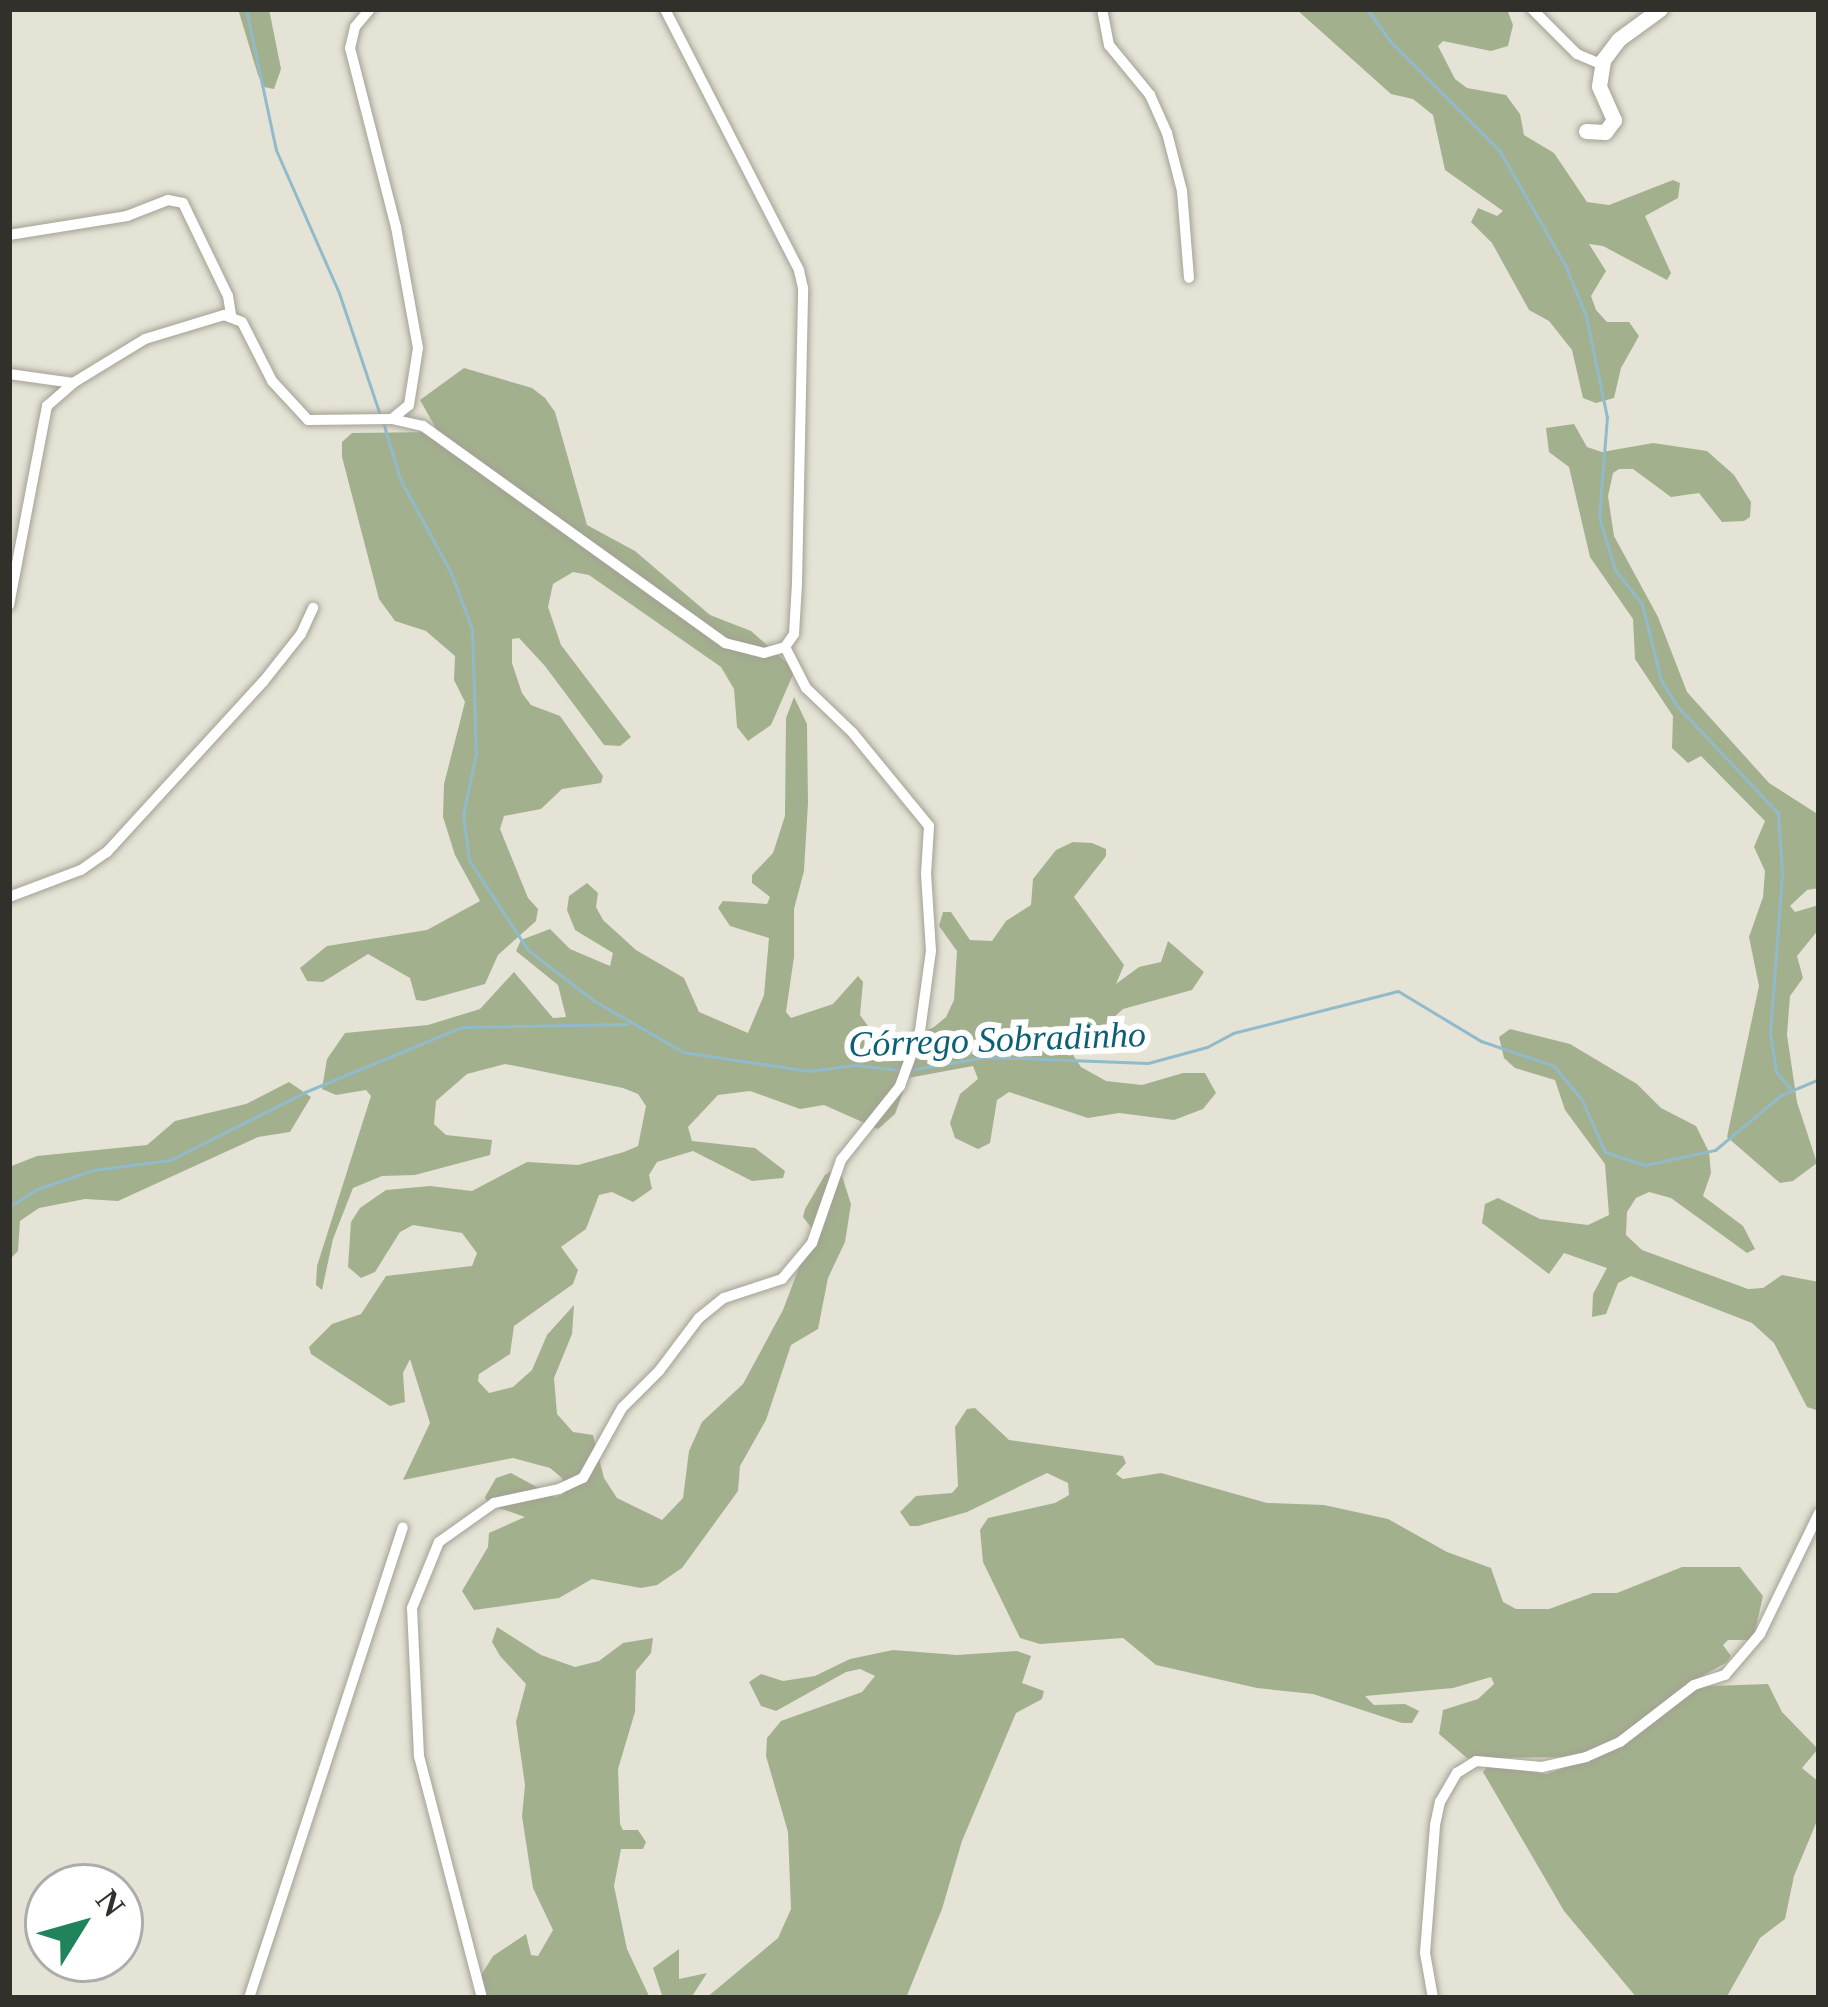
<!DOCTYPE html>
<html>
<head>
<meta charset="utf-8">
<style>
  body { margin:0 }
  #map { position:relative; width:1828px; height:2007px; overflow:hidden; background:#e5e3d6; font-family:"Times New Roman",serif }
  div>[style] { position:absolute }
  .forest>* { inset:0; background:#a3b08e }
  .stream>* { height:3px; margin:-1.5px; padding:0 1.5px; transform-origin:1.5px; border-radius:1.5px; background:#91bbca }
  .roads { filter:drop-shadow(0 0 3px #a3a194) drop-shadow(0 0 3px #a3a194) }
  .street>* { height:10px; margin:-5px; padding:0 5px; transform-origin:5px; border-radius:5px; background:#fff }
  .secondary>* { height:15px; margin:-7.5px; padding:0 7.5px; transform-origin:7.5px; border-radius:7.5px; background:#fff }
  span { translate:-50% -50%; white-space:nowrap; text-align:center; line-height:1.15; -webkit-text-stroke:12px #fff; paint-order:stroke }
  .water-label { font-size:36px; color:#0c5f75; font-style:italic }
  .frame { position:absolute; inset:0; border:12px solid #31302b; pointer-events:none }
  .north { position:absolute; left:24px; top:1863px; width:120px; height:120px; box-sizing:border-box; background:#fff; border:3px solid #adacaa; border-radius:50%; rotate:53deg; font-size:33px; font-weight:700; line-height:48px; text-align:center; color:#31302b }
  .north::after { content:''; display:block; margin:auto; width:42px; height:54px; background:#20835c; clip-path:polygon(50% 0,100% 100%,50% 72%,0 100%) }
</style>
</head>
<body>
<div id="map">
  <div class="forest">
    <div style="clip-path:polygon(238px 9px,269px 9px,281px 69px,274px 89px,264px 87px,258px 75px)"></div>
    <div style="clip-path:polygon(1296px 9px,1507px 9px,1513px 25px,1508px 46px,1491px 51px,1443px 41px,1438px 46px,1455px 79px,1467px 88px,1506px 95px,1520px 114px,1524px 135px,1554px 153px,1587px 202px,1609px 205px,1673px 180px,1680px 183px,1678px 198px,1645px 216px,1671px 273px,1667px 280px,1603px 246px,1589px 244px,1606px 271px,1591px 296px,1596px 310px,1607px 322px,1629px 322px,1639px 336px,1621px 368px,1614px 398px,1596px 403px,1583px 398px,1572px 350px,1549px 321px,1529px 310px,1492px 243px,1471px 222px,1478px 208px,1497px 216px,1503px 211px,1445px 170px,1433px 115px,1413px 99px,1391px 94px)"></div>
    <div style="clip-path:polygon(464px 368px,532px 388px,545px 398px,555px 412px,587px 525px,635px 551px,710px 615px,751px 631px,795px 670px,771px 725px,748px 741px,737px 727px,734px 689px,721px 667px,589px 575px,573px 572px,553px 584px,548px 607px,561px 645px,631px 737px,620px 746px,604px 745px,545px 666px,519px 638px,512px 639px,512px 663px,522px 693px,531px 705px,560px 716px,603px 776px,601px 783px,562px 789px,541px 809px,504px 816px,500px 829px,528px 898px,538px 909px,536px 921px,498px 955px,485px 984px,424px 1001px,416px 1000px,410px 978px,368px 954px,323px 982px,307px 981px,300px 968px,327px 946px,427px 930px,480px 901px,455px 855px,443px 817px,444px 784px,465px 702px,454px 680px,455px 656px,426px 631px,395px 621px,379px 599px,342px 457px,342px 442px,352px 433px,438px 432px,420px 400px)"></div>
    <div style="clip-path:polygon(1574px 424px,1587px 447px,1602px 452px,1653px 443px,1707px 451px,1734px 475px,1751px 502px,1750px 517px,1744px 521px,1722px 522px,1699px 493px,1671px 497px,1633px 469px,1619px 469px,1613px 473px,1608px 496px,1614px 536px,1658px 617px,1687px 692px,1769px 783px,1819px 815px,1819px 888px,1807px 890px,1790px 906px,1795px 912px,1819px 905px,1819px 929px,1797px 956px,1803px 978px,1790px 996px,1787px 1035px,1797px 1102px,1817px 1163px,1793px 1181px,1780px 1183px,1727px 1137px,1759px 986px,1749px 937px,1763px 897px,1765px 871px,1754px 847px,1765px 821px,1701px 756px,1688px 763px,1672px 748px,1673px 716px,1635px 659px,1633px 619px,1590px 557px,1569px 467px,1549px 452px,1546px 428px)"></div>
    <div style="clip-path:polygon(794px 697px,807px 724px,808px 803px,804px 871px,794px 909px,794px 957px,786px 1012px,791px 1018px,833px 1004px,858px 976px,863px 982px,860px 1015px,873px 1033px,906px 1040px,934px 1027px,946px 1017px,954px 1000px,957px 951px,939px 926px,943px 912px,951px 912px,970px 940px,992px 941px,1006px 921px,1031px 905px,1033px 879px,1056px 850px,1073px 842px,1092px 843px,1106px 849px,1106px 856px,1074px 897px,1124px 965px,1116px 984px,1139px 967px,1161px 962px,1168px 941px,1204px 972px,1192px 990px,1123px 1009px,1073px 1055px,1081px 1067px,1106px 1081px,1142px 1085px,1183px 1073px,1205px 1073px,1216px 1093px,1203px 1109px,1174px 1120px,1119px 1113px,1088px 1118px,1009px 1092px,997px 1100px,990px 1143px,978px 1149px,955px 1138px,950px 1123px,960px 1094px,978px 1079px,973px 1066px,908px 1078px,895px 1114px,878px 1129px,824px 1105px,800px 1109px,750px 1091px,718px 1095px,688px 1127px,692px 1141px,755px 1148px,785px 1171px,783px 1178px,752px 1181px,693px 1151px,657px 1162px,649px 1175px,652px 1189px,633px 1202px,612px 1192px,599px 1195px,586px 1229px,561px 1247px,578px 1270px,573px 1284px,514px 1326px,510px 1354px,479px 1374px,478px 1381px,489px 1393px,513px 1387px,532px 1370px,547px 1335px,574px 1305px,572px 1334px,554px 1378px,557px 1414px,573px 1432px,593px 1435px,604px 1478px,617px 1498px,662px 1520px,683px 1498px,689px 1451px,702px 1422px,743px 1384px,783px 1310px,813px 1230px,803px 1217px,805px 1209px,825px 1175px,839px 1167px,851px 1204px,845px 1242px,828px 1278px,818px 1329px,791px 1345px,766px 1420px,740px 1466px,738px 1491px,682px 1568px,657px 1585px,641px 1588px,592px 1579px,559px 1598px,474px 1610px,462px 1591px,488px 1547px,489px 1533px,525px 1517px,488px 1504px,485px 1497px,496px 1478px,511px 1473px,555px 1497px,565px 1493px,562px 1478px,550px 1468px,513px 1458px,403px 1480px,430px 1423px,410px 1359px,403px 1373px,405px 1402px,390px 1406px,311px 1354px,309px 1347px,332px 1324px,361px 1314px,386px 1276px,472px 1266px,477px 1253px,462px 1233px,413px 1225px,400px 1232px,375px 1272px,361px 1278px,348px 1267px,351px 1222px,360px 1208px,386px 1190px,430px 1186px,472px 1191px,527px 1162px,578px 1165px,624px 1152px,638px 1146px,646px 1106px,638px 1094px,623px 1088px,521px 1067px,505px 1064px,467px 1074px,436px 1101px,434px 1124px,446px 1135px,492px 1140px,490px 1155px,415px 1175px,382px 1176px,353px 1188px,333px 1239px,322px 1290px,316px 1285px,317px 1266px,371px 1096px,366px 1090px,336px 1095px,322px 1089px,327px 1059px,345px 1033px,428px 1025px,480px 1009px,514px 972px,553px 1018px,566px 1017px,558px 985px,516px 951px,521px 940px,550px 929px,570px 949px,610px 966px,613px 953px,575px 930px,567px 910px,569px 896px,587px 883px,598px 893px,596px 907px,603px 920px,636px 950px,684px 978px,699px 1012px,748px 1033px,764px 995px,769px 938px,730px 926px,718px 908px,723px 901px,767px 904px,770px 897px,752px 883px,752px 875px,773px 853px,785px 816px,786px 718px)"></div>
    <div style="clip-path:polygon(1510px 1029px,1570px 1044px,1637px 1084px,1661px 1108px,1696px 1126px,1709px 1152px,1711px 1173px,1703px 1196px,1743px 1226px,1755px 1249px,1747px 1253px,1671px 1198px,1649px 1192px,1636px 1198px,1627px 1212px,1626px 1235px,1642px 1250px,1748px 1289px,1763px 1288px,1782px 1275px,1819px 1282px,1819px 1411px,1807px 1407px,1774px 1343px,1752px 1323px,1631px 1276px,1618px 1283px,1606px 1314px,1592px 1317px,1593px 1294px,1607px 1268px,1564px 1253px,1549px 1274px,1482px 1223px,1485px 1204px,1498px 1198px,1540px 1219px,1588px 1225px,1609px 1215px,1605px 1164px,1565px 1110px,1555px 1080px,1515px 1068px,1504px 1058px,1499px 1037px)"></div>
    <div style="clip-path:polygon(289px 1082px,311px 1097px,290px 1132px,258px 1137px,118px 1201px,85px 1199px,39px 1208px,20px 1221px,18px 1251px,9px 1260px,9px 1167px,37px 1156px,147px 1145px,175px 1121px,246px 1104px)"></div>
    <div style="clip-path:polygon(975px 1408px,1009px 1440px,1123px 1456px,1126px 1463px,1116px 1474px,1123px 1479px,1161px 1473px,1267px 1503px,1324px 1505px,1388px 1519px,1447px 1552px,1491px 1568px,1503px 1602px,1516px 1609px,1549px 1609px,1593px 1593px,1617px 1593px,1682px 1567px,1740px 1567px,1763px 1596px,1753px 1640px,1728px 1640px,1723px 1645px,1731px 1656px,1727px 1662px,1683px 1687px,1768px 1684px,1782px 1712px,1818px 1749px,1802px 1768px,1819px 1782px,1819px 1816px,1794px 1876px,1785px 1919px,1760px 1938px,1726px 1998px,1637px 1998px,1564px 1911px,1483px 1772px,1488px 1766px,1547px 1774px,1574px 1764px,1571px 1757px,1467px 1758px,1439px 1734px,1443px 1710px,1478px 1699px,1494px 1684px,1491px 1677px,1453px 1688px,1365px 1696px,1374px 1705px,1405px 1704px,1419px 1711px,1412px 1723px,1402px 1723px,1313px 1694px,1257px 1688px,1156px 1665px,1123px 1638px,1040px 1644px,1020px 1638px,983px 1562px,980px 1530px,988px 1518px,1055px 1503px,1069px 1495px,1068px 1483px,1047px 1473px,967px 1512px,918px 1526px,910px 1526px,900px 1512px,916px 1496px,952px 1493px,958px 1486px,955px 1427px,967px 1409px)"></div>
    <div style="clip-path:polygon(497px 1627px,541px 1655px,575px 1667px,599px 1661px,623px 1643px,653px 1638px,651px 1653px,636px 1671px,635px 1712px,618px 1769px,620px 1824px,623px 1830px,638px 1830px,646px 1842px,643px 1849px,621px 1849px,614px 1886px,627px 1949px,650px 1998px,483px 1998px,480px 1977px,493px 1956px,526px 1934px,531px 1955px,538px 1956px,553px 1930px,533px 1888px,522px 1816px,525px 1785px,516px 1722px,526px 1684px,500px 1656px,492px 1642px)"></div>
    <div style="clip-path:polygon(893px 1650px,957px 1655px,1017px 1651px,1031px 1656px,1022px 1683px,1044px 1691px,1042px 1699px,1016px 1713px,962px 1841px,942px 1909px,906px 1998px,706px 1998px,778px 1938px,791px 1909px,788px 1832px,766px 1756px,767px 1738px,781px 1721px,862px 1692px,875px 1676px,860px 1669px,846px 1672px,776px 1711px,761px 1706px,749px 1682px,761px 1674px,783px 1681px,815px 1676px,850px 1659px)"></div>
    <div style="clip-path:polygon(679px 1949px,679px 1979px,707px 1973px,691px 1998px,663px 1998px,653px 1968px)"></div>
  </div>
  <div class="stream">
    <div style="left:246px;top:9px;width:144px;rotate:78deg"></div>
    <div style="left:276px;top:150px;width:156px;rotate:66.2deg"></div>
    <div style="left:339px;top:293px;width:126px;rotate:71.4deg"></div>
    <div style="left:1367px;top:9px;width:39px;rotate:54deg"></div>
    <div style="left:1390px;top:41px;width:154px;rotate:45deg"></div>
    <div style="left:1499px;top:150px;width:133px;rotate:60.1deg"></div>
    <div style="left:1565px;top:265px;width:55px;rotate:67.6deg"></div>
    <div style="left:1586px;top:316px;width:103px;rotate:78.3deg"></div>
    <div style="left:1607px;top:417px;width:100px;rotate:94.6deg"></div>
    <div style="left:1599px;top:517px;width:55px;rotate:73.2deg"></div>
    <div style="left:1615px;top:570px;width:43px;rotate:51.5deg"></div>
    <div style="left:1642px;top:604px;width:78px;rotate:76deg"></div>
    <div style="left:1661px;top:680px;width:32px;rotate:58deg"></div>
    <div style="left:1678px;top:707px;width:146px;rotate:46.7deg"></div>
    <div style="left:1778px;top:813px;width:61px;rotate:86.2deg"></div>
    <div style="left:1782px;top:874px;width:158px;rotate:94.3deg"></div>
    <div style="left:1770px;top:1032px;width:40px;rotate:81.5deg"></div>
    <div style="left:1776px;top:1072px;width:21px;rotate:49deg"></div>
    <div style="left:383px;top:422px;width:59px;rotate:73.4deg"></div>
    <div style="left:400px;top:479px;width:107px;rotate:61.5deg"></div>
    <div style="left:451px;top:573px;width:60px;rotate:69.4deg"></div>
    <div style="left:472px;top:629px;width:124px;rotate:88.2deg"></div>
    <div style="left:476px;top:753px;width:63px;rotate:101.8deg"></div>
    <div style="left:463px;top:815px;width:45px;rotate:82.4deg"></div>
    <div style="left:469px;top:860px;width:108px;rotate:56.8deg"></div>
    <div style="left:528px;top:950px;width:82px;rotate:37.6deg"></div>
    <div style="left:593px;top:1000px;width:104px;rotate:30deg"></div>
    <div style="left:683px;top:1052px;width:127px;rotate:8.6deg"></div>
    <div style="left:809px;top:1071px;width:47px;rotate:-7.3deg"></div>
    <div style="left:856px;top:1065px;width:44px;rotate:6.5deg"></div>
    <div style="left:909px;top:1070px;width:78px;rotate:-9.6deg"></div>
    <div style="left:986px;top:1057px;width:162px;rotate:2.1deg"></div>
    <div style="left:1148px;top:1063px;width:61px;rotate:-15.2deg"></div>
    <div style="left:1207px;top:1047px;width:30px;rotate:-28deg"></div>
    <div style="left:1233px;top:1033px;width:170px;rotate:-14.3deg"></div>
    <div style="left:1398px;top:991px;width:97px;rotate:31.1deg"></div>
    <div style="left:1481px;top:1041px;width:77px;rotate:18.9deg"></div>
    <div style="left:1554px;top:1066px;width:44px;rotate:50.5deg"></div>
    <div style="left:1582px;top:1100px;width:57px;rotate:66.1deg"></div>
    <div style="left:1605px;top:1152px;width:42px;rotate:18deg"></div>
    <div style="left:1645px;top:1165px;width:72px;rotate:-12.1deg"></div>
    <div style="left:1715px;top:1150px;width:86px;rotate:-39.8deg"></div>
    <div style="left:1781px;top:1095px;width:41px;rotate:-22.8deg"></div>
    <div style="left:9px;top:1207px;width:33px;rotate:-33deg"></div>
    <div style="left:37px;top:1189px;width:59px;rotate:-18.7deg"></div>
    <div style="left:93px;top:1170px;width:78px;rotate:-7.4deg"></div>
    <div style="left:170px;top:1160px;width:151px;rotate:-26.7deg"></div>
    <div style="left:305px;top:1092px;width:170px;rotate:-22.5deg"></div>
    <div style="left:462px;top:1027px;width:165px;rotate:-1deg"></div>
  </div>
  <div class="roads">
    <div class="street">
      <div style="left:370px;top:9px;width:23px;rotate:130deg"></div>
      <div style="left:355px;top:27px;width:22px;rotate:103deg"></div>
      <div style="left:350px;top:48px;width:185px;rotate:75.6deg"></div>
      <div style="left:396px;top:227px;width:123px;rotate:79.7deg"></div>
      <div style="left:418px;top:348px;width:58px;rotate:99deg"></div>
      <div style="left:409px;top:405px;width:22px;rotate:141deg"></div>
      <div style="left:1102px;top:9px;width:37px;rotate:79deg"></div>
      <div style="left:1109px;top:45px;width:65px;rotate:50.6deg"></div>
      <div style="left:1150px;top:95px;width:42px;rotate:65.9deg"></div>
      <div style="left:1167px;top:133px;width:60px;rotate:75.5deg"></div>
      <div style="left:1182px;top:191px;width:87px;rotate:85.4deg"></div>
      <div style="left:1532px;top:9px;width:64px;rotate:45deg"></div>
      <div style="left:1577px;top:54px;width:26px;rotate:23deg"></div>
      <div style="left:9px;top:235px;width:120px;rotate:-9.1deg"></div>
      <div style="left:127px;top:216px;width:44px;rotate:-21.3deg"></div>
      <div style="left:168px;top:200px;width:15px;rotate:11deg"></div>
      <div style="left:183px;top:203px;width:103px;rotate:64.2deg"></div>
      <div style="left:228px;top:296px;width:19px;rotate:81deg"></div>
      <div style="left:9px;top:374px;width:65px;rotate:8deg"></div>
      <div style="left:9px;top:605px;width:203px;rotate:-79.2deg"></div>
      <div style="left:47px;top:406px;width:35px;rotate:-41deg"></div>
      <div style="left:73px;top:383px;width:84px;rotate:-31.4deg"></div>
      <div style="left:145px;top:339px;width:83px;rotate:-16.9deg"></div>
      <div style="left:224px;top:315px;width:19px;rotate:21deg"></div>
      <div style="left:242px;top:322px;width:66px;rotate:63deg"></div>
      <div style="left:272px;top:381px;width:53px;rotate:47.3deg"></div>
      <div style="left:308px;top:420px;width:84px;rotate:-0.7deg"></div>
      <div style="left:392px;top:419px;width:32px;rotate:13deg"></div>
      <div style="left:423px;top:426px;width:372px;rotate:35.7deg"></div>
      <div style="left:725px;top:643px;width:40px;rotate:14.4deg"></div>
      <div style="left:764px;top:653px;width:22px;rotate:-16deg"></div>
      <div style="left:785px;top:647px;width:16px;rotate:-55deg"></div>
      <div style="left:794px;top:634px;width:51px;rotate:-86.6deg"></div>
      <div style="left:797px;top:583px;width:295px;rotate:-88.8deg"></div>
      <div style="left:803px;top:288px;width:18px;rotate:-103deg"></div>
      <div style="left:799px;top:270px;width:293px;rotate:-117.2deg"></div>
      <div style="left:9px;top:897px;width:77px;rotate:-20.6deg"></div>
      <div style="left:81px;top:870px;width:32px;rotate:-35deg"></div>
      <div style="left:107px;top:852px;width:231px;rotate:-47.5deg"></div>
      <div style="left:263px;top:682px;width:61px;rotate:-51.6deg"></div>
      <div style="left:301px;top:634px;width:29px;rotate:-65deg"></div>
      <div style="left:249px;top:1998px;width:495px;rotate:-71.9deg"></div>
      <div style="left:482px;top:1998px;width:250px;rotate:-104.6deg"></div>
      <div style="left:419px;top:1756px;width:148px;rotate:-92.7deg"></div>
      <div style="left:412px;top:1608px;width:71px;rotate:-67.8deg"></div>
      <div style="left:439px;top:1542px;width:67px;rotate:-35.3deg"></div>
      <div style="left:494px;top:1503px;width:66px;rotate:-12.2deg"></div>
      <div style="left:559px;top:1489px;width:26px;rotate:-25deg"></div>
      <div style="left:583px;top:1478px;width:80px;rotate:-60.9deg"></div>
      <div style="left:622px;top:1408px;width:52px;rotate:-45deg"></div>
      <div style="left:659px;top:1371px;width:66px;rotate:-53deg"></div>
      <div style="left:699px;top:1318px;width:32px;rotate:-39deg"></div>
      <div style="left:724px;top:1298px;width:61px;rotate:-18.1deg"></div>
      <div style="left:782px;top:1279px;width:47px;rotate:-50.2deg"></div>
      <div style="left:812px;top:1243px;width:88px;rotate:-70.7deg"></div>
      <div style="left:841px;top:1160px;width:95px;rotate:-51.4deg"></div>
      <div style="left:900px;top:1086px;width:59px;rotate:-70deg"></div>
      <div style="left:920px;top:1031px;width:81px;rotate:-82.2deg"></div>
      <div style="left:931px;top:951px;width:77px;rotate:-93.7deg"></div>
      <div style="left:926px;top:874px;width:48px;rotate:-86.4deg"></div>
      <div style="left:929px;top:826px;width:120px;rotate:-129.3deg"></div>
      <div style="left:853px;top:733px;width:65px;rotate:-136.2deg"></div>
      <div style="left:806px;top:688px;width:46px;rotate:-117.1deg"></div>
      <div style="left:1433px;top:1998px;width:46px;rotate:-100.1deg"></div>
      <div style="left:1425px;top:1953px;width:128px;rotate:-85.5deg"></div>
      <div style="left:1435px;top:1825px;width:24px;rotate:-78deg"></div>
      <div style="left:1440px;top:1802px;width:34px;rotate:-60deg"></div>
      <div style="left:1457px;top:1773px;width:22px;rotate:-32deg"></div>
      <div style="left:1476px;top:1761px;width:66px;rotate:5.2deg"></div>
      <div style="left:1542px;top:1767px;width:45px;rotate:-12.8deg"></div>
      <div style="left:1586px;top:1757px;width:37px;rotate:-24deg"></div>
      <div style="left:1620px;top:1742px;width:93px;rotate:-37.6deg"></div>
      <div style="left:1694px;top:1685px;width:33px;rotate:-18deg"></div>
      <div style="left:1725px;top:1675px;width:54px;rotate:-49.5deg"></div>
      <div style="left:1760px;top:1634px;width:135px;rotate:-64deg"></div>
    </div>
    <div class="secondary">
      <div style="left:1586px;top:131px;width:19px;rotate:3deg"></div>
      <div style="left:1605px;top:132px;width:15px;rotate:-53deg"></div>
      <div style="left:1614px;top:120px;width:37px;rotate:-114deg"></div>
      <div style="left:1599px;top:86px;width:26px;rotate:-81deg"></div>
      <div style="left:1603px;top:60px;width:26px;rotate:-53deg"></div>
      <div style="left:1619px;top:39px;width:51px;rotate:-36.2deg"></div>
    </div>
  </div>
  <div class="water-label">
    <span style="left:997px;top:1040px;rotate:-2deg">Córrego Sobradinho</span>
  </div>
  <div class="frame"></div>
  <div class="north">N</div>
</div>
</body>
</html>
